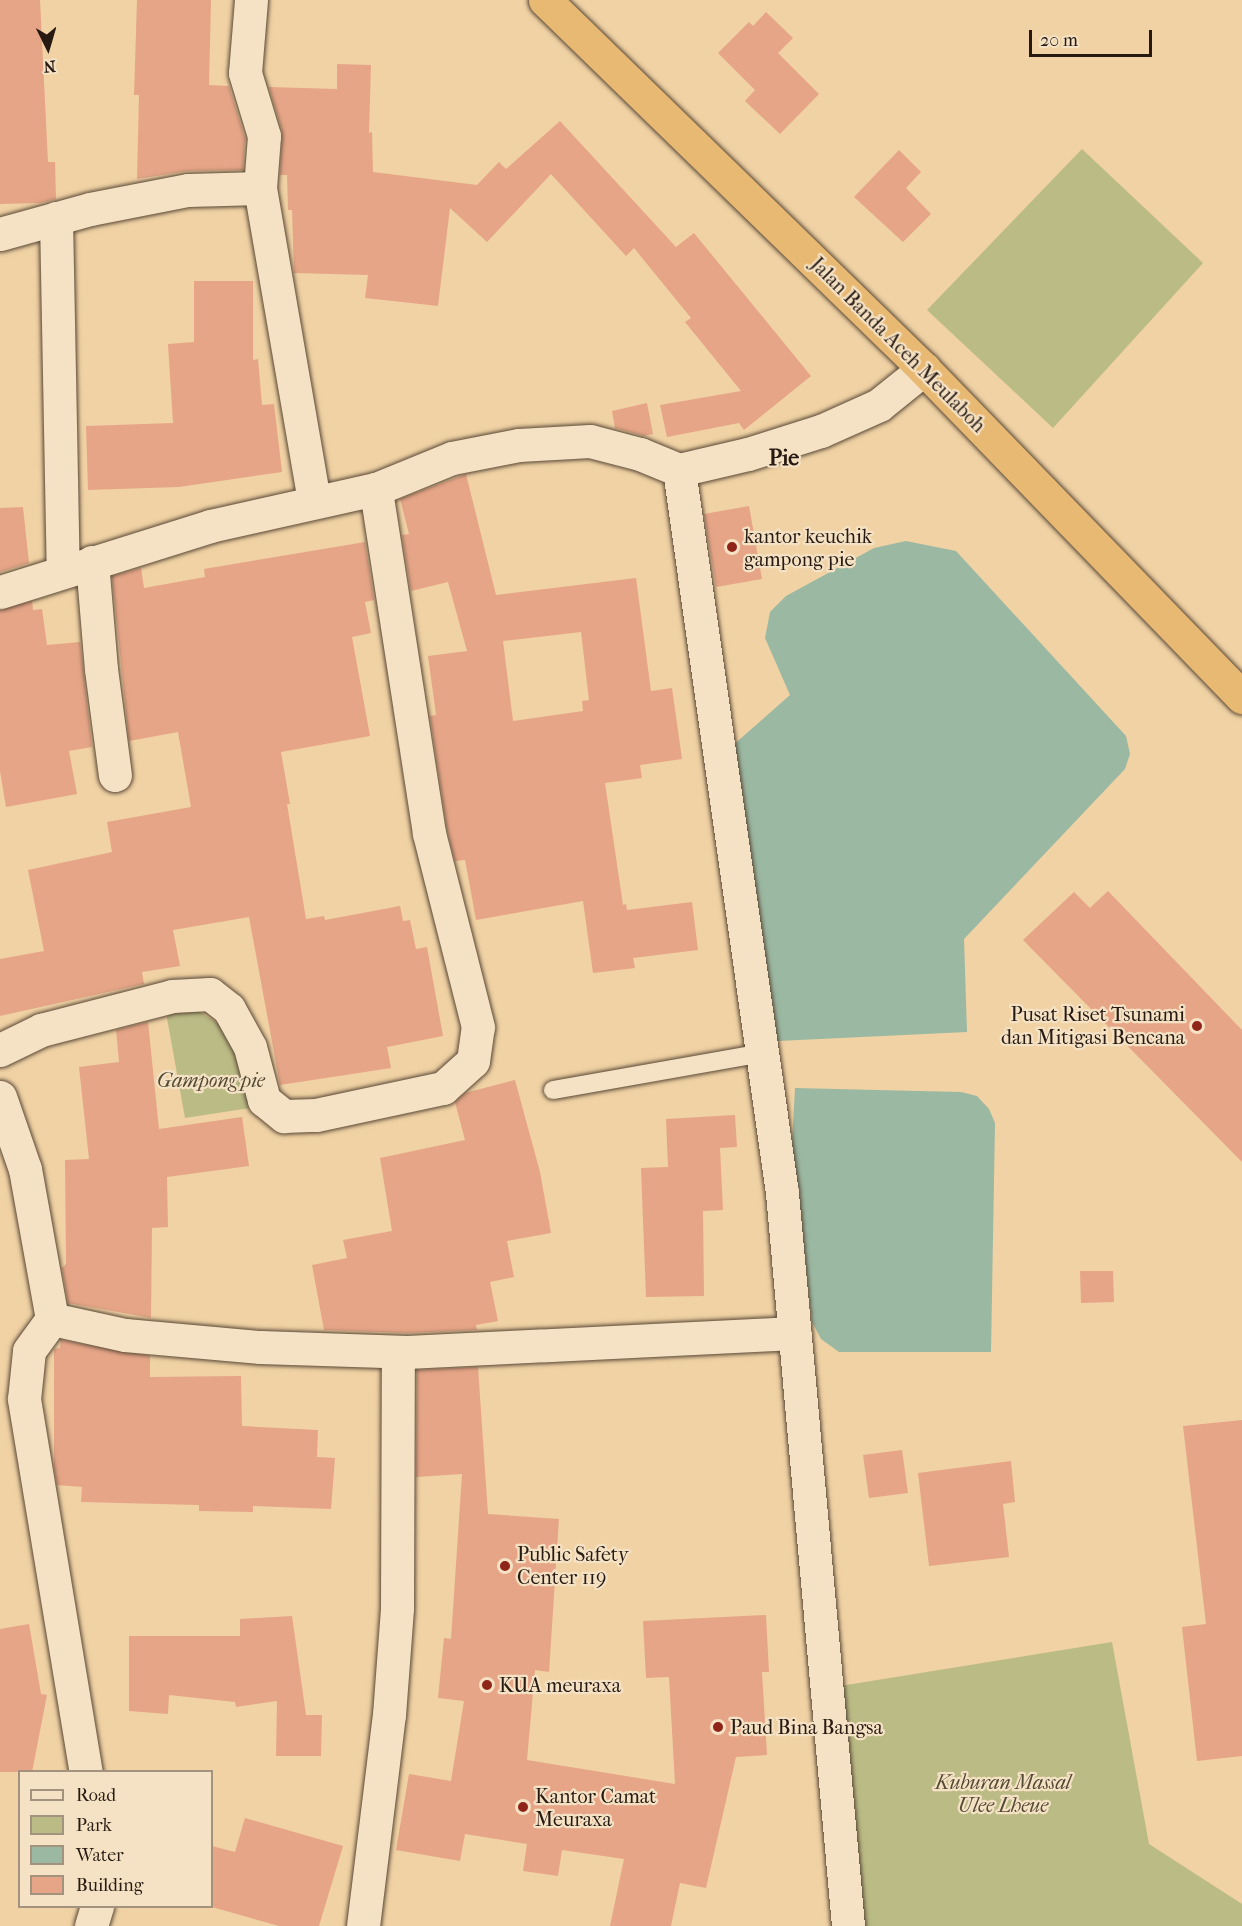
<!DOCTYPE html>
<html>
<head>
<meta charset="utf-8">
<style>
  body { margin:0 }
  #map { position:relative; width:1242px; height:1926px; overflow:hidden; background:#f0d2a4; font-family:"IM FELL French Canon",serif }
  div>[style] { position:absolute }
  .green>* { inset:0; background:#bbbb85 }
  .water>* { inset:0; background:#9bb8a2 }
  .building>* { inset:0; background:#e6a587 }
  .roads { filter:drop-shadow(0 0 2px #594837) drop-shadow(0 0 2px #594837) }
  .service>* { height:18px; margin:-9px; padding:0 9px; transform-origin:9px; border-radius:9px; background:#f5e2c4 }
  .minor>* { height:33px; margin:-16.5px; padding:0 16.5px; transform-origin:16.5px; border-radius:16.5px; background:#f5e2c4 }
  .trunk>* { height:33px; margin:-16.5px; padding:0 16.5px; transform-origin:16.5px; border-radius:16.5px; background:#e8b972 }
  .dots>* { width:16px; height:16px; translate:-50% -50%; box-sizing:border-box; border:3px solid #f5e2c4; border-radius:50% }
  span { translate:-50% -50%; white-space:nowrap; text-align:center; line-height:1.15; -webkit-text-stroke:4.5px #f5e2c4; paint-order:stroke }
  .street-label { font-size:20px; color:#271a13 }
  .poi-label { font-size:20px; color:#271a13 }
  .left { translate:0 -50%; text-align:left }
  .right { translate:-100% -50%; text-align:right }
  .park-label { font-size:20px; color:#534a35; font-style:italic }
  .quarter-label { font-size:22px; color:#271a13; font-weight:700 }
  .legend { position:absolute; left:18px; top:1770px; width:195px; height:138px; box-sizing:border-box; background:#f5e2c4; border:2px solid #a3927d; margin:0; padding:8px 10px; list-style:none; font-size:18px; color:#271a13 }
  .legend li { display:flex; align-items:center; gap:12px; height:30px }
  .legend b { width:30px; border:2px solid #a3927d }
  .north { position:absolute; left:18px; top:18px; width:60px; height:60px; -webkit-text-stroke:4px #f5e2c4; paint-order:stroke; rotate:175deg; font-size:16px; font-weight:700; line-height:24px; text-align:center; color:#271a13 }
  .north::after { content:''; display:block; margin:auto; width:21px; height:27px; background:#271a13; clip-path:polygon(50% 0,100% 100%,50% 72%,0 100%) }
  .scale { position:absolute; left:1029px; top:30px; width:123px; height:27px; box-sizing:border-box; border:3px solid #271a13; border-top:0; padding-left:8px; font-size:18px; line-height:21px; white-space:nowrap; color:#271a13; -webkit-text-stroke:4px #f5e2c4; paint-order:stroke }
</style>
</head>
<body>
<div id="map">
  <div class="green">
    <div style="clip-path:polygon(1082px 149px,1203px 263px,1053px 428px,927px 310px)"></div>
    <div style="clip-path:polygon(165px 1007px,200px 1012px,223px 1027px,233px 1043px,247px 1086px,250px 1108px,185px 1118px)"></div>
    <div style="clip-path:polygon(1112px 1642px,1149px 1844px,1242px 1904px,1242px 1926px,854px 1926px,834px 1687px)"></div>
  </div>
  <div class="water">
    <div style="clip-path:polygon(906px 541px,956px 551px,1126px 736px,1130px 754px,1125px 769px,964px 939px,967px 1032px,758px 1042px,731px 747px,790px 695px,765px 638px,770px 612px,786px 596px,874px 548px)"></div>
    <div style="clip-path:polygon(795px 1088px,961px 1092px,977px 1096px,989px 1109px,995px 1123px,991px 1352px,839px 1352px,821px 1339px,812px 1322px,792px 1144px)"></div>
  </div>
  <div class="building">
    <div style="clip-path:polygon(0 0,40px 0,48px 162px,55px 162px,56px 199px,40px 203px,0 204px)"></div>
    <div style="clip-path:polygon(137px 0,211px 0,209px 85px,229px 86px,245px 138px,243px 170px,187px 171px,137px 179px,139px 95px,134px 95px)"></div>
    <div style="clip-path:polygon(766px 12px,793px 38px,778px 53px,819px 94px,780px 134px,745px 101px,755px 90px,718px 53px,749px 22px,753px 26px)"></div>
    <div style="clip-path:polygon(337px 64px,371px 65px,369px 133px,372px 132px,373px 172px,477px 185px,499px 162px,506px 169px,560px 121px,676px 247px,694px 233px,811px 376px,744px 430px,739px 423px,667px 437px,660px 405px,741px 391px,685px 322px,691px 318px,634px 248px,626px 256px,551px 174px,487px 242px,450px 208px,438px 306px,365px 298px,368px 275px,294px 273px,292px 210px,288px 210px,287px 175px,280px 175px,282px 131px,269px 87px,337px 89px)"></div>
    <div style="clip-path:polygon(899px 150px,921px 172px,906px 188px,931px 214px,903px 242px,854px 197px)"></div>
    <div style="clip-path:polygon(194px 281px,253px 281px,253px 360px,258px 359px,262px 405px,274px 404px,282px 472px,179px 487px,88px 490px,86px 426px,173px 423px,168px 344px,194px 342px)"></div>
    <div style="clip-path:polygon(647px 403px,653px 434px,644px 436px,615px 428px,612px 411px)"></div>
    <div style="clip-path:polygon(evenodd,466px 474px,496px 595px,636px 578px,651px 691px,672px 688px,682px 759px,640px 765px,642px 778px,605px 783px,623px 905px,626px 904px,627px 910px,692px 902px,698px 950px,633px 958px,635px 968px,593px 973px,583px 901px,476px 920px,465px 860px,455px 861px,447px 829px,430px 716px,436px 715px,428px 656px,467px 651px,448px 582px,411px 591px,402px 535px,409px 534px,400px 499px,466px 474px,581px 632px,589px 700px,582px 701px,583px 711px,513px 721px,503px 641px,581px 632px)"></div>
    <div style="clip-path:polygon(749px 506px,762px 579px,716px 587px,704px 514px)"></div>
    <div style="clip-path:polygon(23px 507px,29px 563px,0 572px,0 508px)"></div>
    <div style="clip-path:polygon(365px 542px,374px 600px,365px 602px,371px 633px,352px 637px,370px 736px,281px 752px,290px 804px,287px 804px,306px 919px,324px 916px,325px 920px,400px 906px,403px 921px,410px 920px,416px 949px,427px 947px,443px 1036px,387px 1047px,391px 1068px,280px 1085px,249px 917px,173px 930px,180px 966px,142px 972px,144px 984px,0 1016px,0 959px,44px 951px,28px 870px,112px 852px,107px 822px,191px 807px,178px 732px,129px 741px,112px 576px,141px 568px,144px 588px,205px 577px,204px 569px)"></div>
    <div style="clip-path:polygon(32px 601px,33px 610px,42px 609px,47px 645px,80px 642px,92px 747px,69px 751px,77px 794px,6px 807px,0 771px,0 610px)"></div>
    <div style="clip-path:polygon(1108px 891px,1242px 1030px,1242px 1162px,1023px 940px,1074px 892px,1090px 908px)"></div>
    <div style="clip-path:polygon(148px 1022px,159px 1129px,242px 1117px,249px 1166px,167px 1177px,168px 1227px,152px 1228px,151px 1318px,68px 1303px,62px 1268px,66px 1264px,65px 1160px,89px 1159px,79px 1067px,119px 1062px,116px 1030px)"></div>
    <div style="clip-path:polygon(515px 1080px,540px 1172px,551px 1233px,507px 1241px,514px 1277px,490px 1282px,498px 1321px,476px 1325px,477px 1330px,407px 1333px,324px 1330px,312px 1265px,347px 1258px,343px 1240px,392px 1231px,380px 1158px,465px 1140px,455px 1102px,465px 1093px)"></div>
    <div style="clip-path:polygon(735px 1115px,737px 1147px,720px 1148px,723px 1210px,703px 1211px,704px 1296px,646px 1297px,641px 1168px,668px 1167px,666px 1119px)"></div>
    <div style="clip-path:polygon(1080px 1271px,1113px 1271px,1114px 1302px,1081px 1303px)"></div>
    <div style="clip-path:polygon(61px 1340px,150px 1356px,150px 1377px,241px 1376px,242px 1426px,318px 1430px,317px 1457px,335px 1458px,331px 1509px,253px 1506px,253px 1512px,199px 1511px,199px 1505px,81px 1502px,82px 1487px,57px 1485px,54px 1467px,54px 1349px,60px 1348px)"></div>
    <div style="clip-path:polygon(478px 1367px,488px 1514px,559px 1519px,549px 1672px,535px 1670px,527px 1760px,675px 1784px,669px 1677px,646px 1678px,643px 1621px,766px 1615px,769px 1672px,762px 1672px,767px 1755px,736px 1757px,706px 1888px,680px 1883px,671px 1926px,610px 1926px,624px 1859px,562px 1850px,558px 1876px,523px 1871px,527px 1844px,465px 1834px,460px 1861px,396px 1850px,409px 1774px,451px 1781px,464px 1701px,438px 1698px,444px 1638px,451px 1639px,462px 1474px,416px 1477px,417px 1370px)"></div>
    <div style="clip-path:polygon(1242px 1420px,1242px 1756px,1197px 1761px,1182px 1627px,1206px 1624px,1183px 1426px)"></div>
    <div style="clip-path:polygon(902px 1450px,908px 1493px,869px 1498px,863px 1455px)"></div>
    <div style="clip-path:polygon(1011px 1461px,1015px 1502px,1003px 1504px,1009px 1557px,929px 1566px,918px 1473px)"></div>
    <div style="clip-path:polygon(292px 1616px,306px 1715px,322px 1715px,321px 1756px,276px 1756px,277px 1701px,236px 1707px,235px 1702px,169px 1695px,168px 1714px,129px 1711px,129px 1636px,240px 1636px,240px 1619px)"></div>
    <div style="clip-path:polygon(29px 1624px,41px 1694px,47px 1695px,32px 1772px,0 1772px,0 1629px)"></div>
    <div style="clip-path:polygon(245px 1818px,343px 1846px,319px 1926px,279px 1926px,212px 1907px,212px 1846px,235px 1852px)"></div>
  </div>
  <div class="roads">
    <div class="service">
      <div style="left:553px;top:1090px;width:212px;rotate:-10deg"></div>
    </div>
    <div class="minor">
      <div style="left:251px;top:0;width:73px;rotate:94.7deg"></div>
      <div style="left:245px;top:73px;width:66px;rotate:73.2deg"></div>
      <div style="left:264px;top:136px;width:52px;rotate:94.4deg"></div>
      <div style="left:260px;top:188px;width:317px;rotate:80.2deg"></div>
      <div style="left:56px;top:218px;width:353px;rotate:88.9deg"></div>
      <div style="left:0;top:234px;width:93px;rotate:-15.5deg"></div>
      <div style="left:90px;top:209px;width:100px;rotate:-11deg"></div>
      <div style="left:188px;top:190px;width:72px;rotate:-1.6deg"></div>
      <div style="left:679px;top:470px;width:730px;rotate:81.89deg"></div>
      <div style="left:782px;top:1193px;width:736px;rotate:84.85deg"></div>
      <div style="left:92px;top:562px;width:107px;rotate:85.2deg"></div>
      <div style="left:101px;top:669px;width:107px;rotate:82.5deg"></div>
      <div style="left:0;top:592px;width:220px;rotate:-17.4deg"></div>
      <div style="left:210px;top:526px;width:170px;rotate:-12.6deg"></div>
      <div style="left:376px;top:489px;width:82px;rotate:-22.2deg"></div>
      <div style="left:452px;top:458px;width:68px;rotate:-11deg"></div>
      <div style="left:519px;top:445px;width:71px;rotate:-3.2deg"></div>
      <div style="left:590px;top:441px;width:52px;rotate:14.6deg"></div>
      <div style="left:640px;top:454px;width:42px;rotate:22.3deg"></div>
      <div style="left:679px;top:470px;width:71px;rotate:-13.1deg"></div>
      <div style="left:748px;top:454px;width:77px;rotate:-17.5deg"></div>
      <div style="left:821px;top:431px;width:64px;rotate:-24.1deg"></div>
      <div style="left:879px;top:405px;width:58px;rotate:-38.7deg"></div>
      <div style="left:0;top:1050px;width:46px;rotate:-26deg"></div>
      <div style="left:41px;top:1030px;width:135px;rotate:-14.5deg"></div>
      <div style="left:172px;top:996px;width:38px;rotate:-3deg"></div>
      <div style="left:210px;top:994px;width:24px;rotate:38deg"></div>
      <div style="left:229px;top:1009px;width:43px;rotate:61.1deg"></div>
      <div style="left:250px;top:1047px;width:55px;rotate:75.2deg"></div>
      <div style="left:264px;top:1100px;width:26px;rotate:39deg"></div>
      <div style="left:284px;top:1116px;width:32px;rotate:-2deg"></div>
      <div style="left:316px;top:1115px;width:130px;rotate:-12deg"></div>
      <div style="left:443px;top:1088px;width:40px;rotate:-42deg"></div>
      <div style="left:473px;top:1061px;width:34px;rotate:-82deg"></div>
      <div style="left:478px;top:1027px;width:200px;rotate:-104.2deg"></div>
      <div style="left:429px;top:833px;width:348px;rotate:-98.8deg"></div>
      <div style="left:0;top:1097px;width:76px;rotate:70.9deg"></div>
      <div style="left:25px;top:1169px;width:152px;rotate:79.8deg"></div>
      <div style="left:52px;top:1319px;width:39px;rotate:126deg"></div>
      <div style="left:29px;top:1351px;width:48px;rotate:95.9deg"></div>
      <div style="left:24px;top:1399px;width:378px;rotate:80.6deg"></div>
      <div style="left:52px;top:1319px;width:75px;rotate:12.4deg"></div>
      <div style="left:125px;top:1335px;width:136px;rotate:5.1deg"></div>
      <div style="left:260px;top:1347px;width:147px;rotate:1.9deg"></div>
      <div style="left:407px;top:1352px;width:388px;rotate:-2.8deg"></div>
      <div style="left:91px;top:1926px;width:21px;rotate:-73deg"></div>
      <div style="left:363px;top:1926px;width:213px;rotate:-83deg"></div>
      <div style="left:389px;top:1715px;width:107px;rotate:-85.7deg"></div>
      <div style="left:397px;top:1608px;width:256px;rotate:-89.8deg"></div>
    </div>
    <div class="trunk">
      <div style="left:545px;top:0;width:529px;rotate:44.23deg"></div>
      <div style="left:924px;top:369px;width:457px;rotate:45.9deg"></div>
    </div>
  </div>
  <div class="dots">
    <div style="left:732px;top:547px;background:#8f2418"></div>
    <div style="left:1197px;top:1026px;background:#8f2418"></div>
    <div style="left:505px;top:1566px;background:#8f2418"></div>
    <div style="left:487px;top:1685px;background:#8f2418"></div>
    <div style="left:718px;top:1727px;background:#8f2418"></div>
    <div style="left:523px;top:1807px;background:#8f2418"></div>
  </div>
  <div class="street-label">
    <span style="left:898px;top:345px;rotate:45deg">Jalan Banda Aceh Meulaboh</span>
  </div>
  <div class="poi-label">
    <span class="left" style="left:744px;top:548px">kantor keuchik<br>gampong pie</span>
    <span class="right" style="left:1185px;top:1026px">Pusat Riset Tsunami<br>dan Mitigasi Bencana</span>
    <span class="left" style="left:517px;top:1566px">Public Safety<br>Center 119</span>
    <span class="left" style="left:499px;top:1685px">KUA meuraxa</span>
    <span class="left" style="left:730px;top:1727px">Paud Bina Bangsa</span>
    <span class="left" style="left:535px;top:1808px">Kantor Camat<br>Meuraxa</span>
  </div>
  <div class="park-label">
    <span style="left:211px;top:1080px">Gampong pie</span>
    <span style="left:1003px;top:1794px">Kuburan Massal<br>Ulee Lheue</span>
  </div>
  <div class="quarter-label">
    <span style="left:784px;top:459px">Pie</span>
  </div>
  <ul class="legend">
  <li><b style="height:8px;background:#f5e2c4"></b>Road</li>
  <li><b style="height:16px;background:#bbbb85"></b>Park</li>
  <li><b style="height:16px;background:#9bb8a2"></b>Water</li>
  <li><b style="height:16px;background:#e6a587"></b>Building</li>
  </ul>
  <div class="north">N</div>
  <div class="scale">20 m</div>
</div>
</body>
</html>
